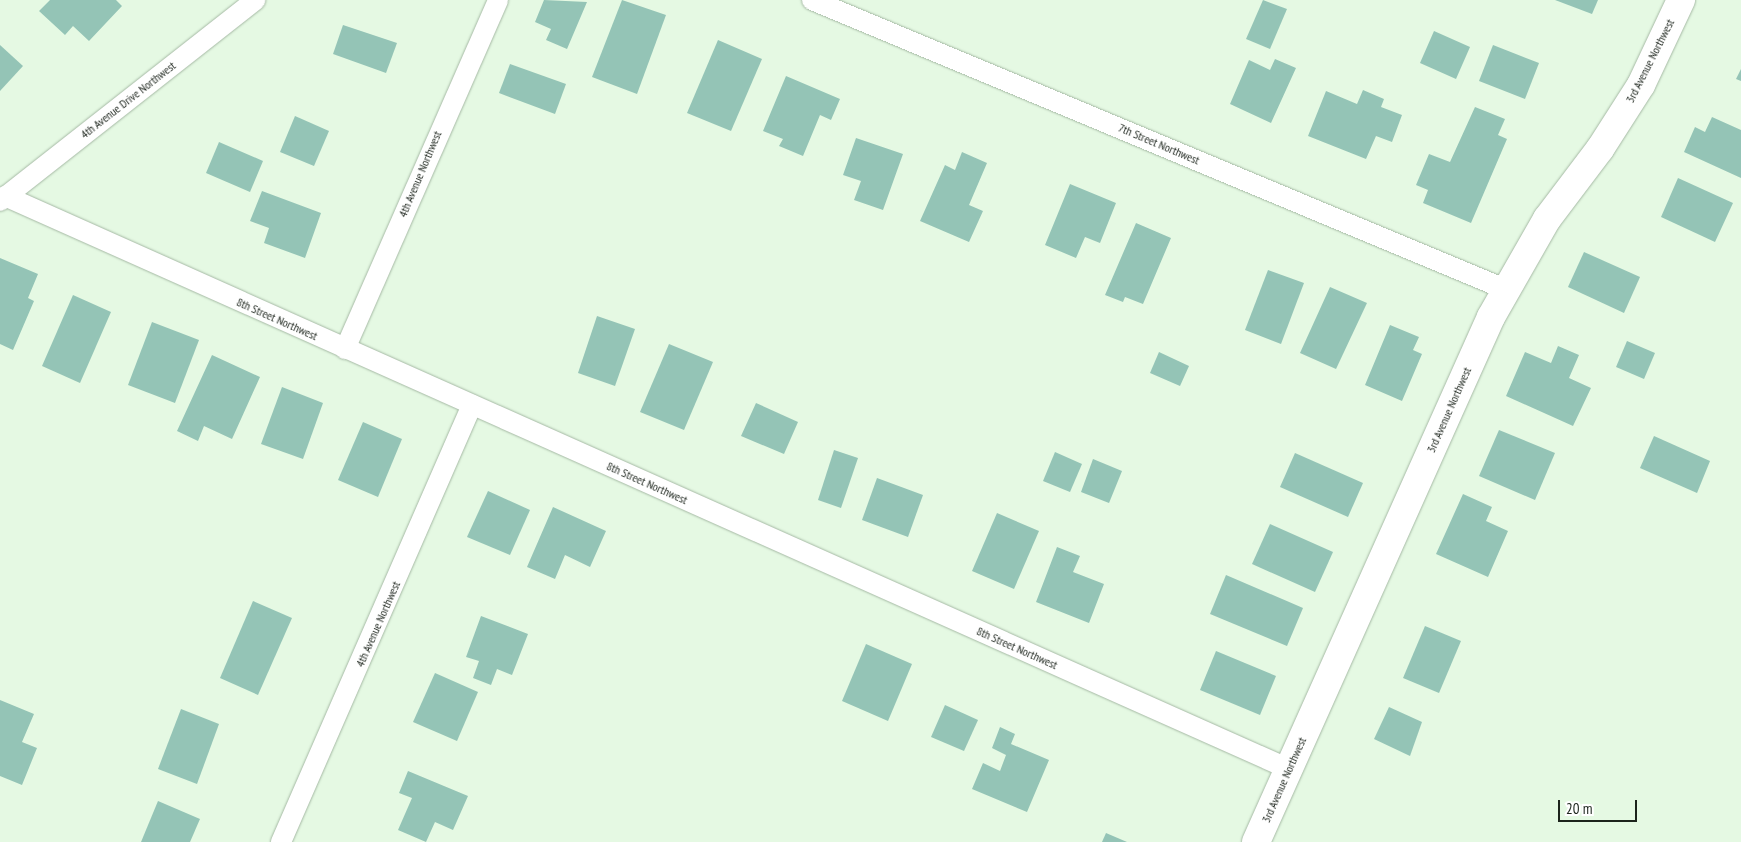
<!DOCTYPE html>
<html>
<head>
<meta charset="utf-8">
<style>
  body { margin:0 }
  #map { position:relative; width:1741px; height:842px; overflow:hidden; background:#e5f9e3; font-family:"PT Sans Narrow",sans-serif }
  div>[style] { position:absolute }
  .building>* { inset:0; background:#94c4b6 }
  .roads { filter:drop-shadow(0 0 1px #a5b9a4) drop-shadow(0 0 1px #a5b9a4) }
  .minor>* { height:20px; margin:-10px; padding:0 10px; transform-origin:10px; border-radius:10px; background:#fff }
  .secondary>* { height:28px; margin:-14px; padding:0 14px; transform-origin:14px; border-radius:14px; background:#fff }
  span { translate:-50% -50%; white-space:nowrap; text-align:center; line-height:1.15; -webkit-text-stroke:5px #fff; paint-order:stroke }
  .street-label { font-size:12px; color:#1c241c }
  .scale { position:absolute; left:1558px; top:800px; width:79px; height:22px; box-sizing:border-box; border:2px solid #1c241c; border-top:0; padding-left:6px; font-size:15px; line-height:18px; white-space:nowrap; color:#1c241c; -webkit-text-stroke:4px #fff; paint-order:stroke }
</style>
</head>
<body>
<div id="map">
  <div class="building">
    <div style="clip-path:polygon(50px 0,116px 0,122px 6px,89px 41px,73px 26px,65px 35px,39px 11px)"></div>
    <div style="clip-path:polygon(544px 0,587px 2px,567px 49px,546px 40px,551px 29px,535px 22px)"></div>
    <div style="clip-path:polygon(622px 0,666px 15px,637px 94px,592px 77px)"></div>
    <div style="clip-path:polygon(1263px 0,1287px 9px,1270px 49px,1246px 39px)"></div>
    <div style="clip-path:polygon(1555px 0,1598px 0,1592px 14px)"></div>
    <div style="clip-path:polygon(343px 25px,397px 43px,386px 73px,333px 54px)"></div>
    <div style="clip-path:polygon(1434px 31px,1470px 47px,1456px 79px,1420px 63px)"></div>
    <div style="clip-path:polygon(718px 40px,762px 59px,731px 131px,687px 113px)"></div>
    <div style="clip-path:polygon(0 45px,23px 66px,0 91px)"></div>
    <div style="clip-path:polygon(1493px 45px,1539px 63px,1525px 99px,1479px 81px)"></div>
    <div style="clip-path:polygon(1275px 59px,1296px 68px,1271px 123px,1230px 104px,1249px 60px,1270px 70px)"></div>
    <div style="clip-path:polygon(510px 64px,566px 84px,555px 114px,499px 93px)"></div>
    <div style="clip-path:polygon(1741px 69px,1741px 81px,1736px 79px)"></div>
    <div style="clip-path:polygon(786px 76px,840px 99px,831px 120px,820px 115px,803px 156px,779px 146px,783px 139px,763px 131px)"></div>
    <div style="clip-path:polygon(1363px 90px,1384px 99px,1381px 107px,1402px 115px,1392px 142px,1376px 136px,1366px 159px,1308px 136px,1326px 91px,1357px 104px)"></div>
    <div style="clip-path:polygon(1475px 107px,1505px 119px,1498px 135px,1507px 139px,1471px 223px,1423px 203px,1428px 190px,1416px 185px,1429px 154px,1450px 162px)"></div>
    <div style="clip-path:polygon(295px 116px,329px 131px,314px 166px,280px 152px)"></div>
    <div style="clip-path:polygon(1712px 117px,1741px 130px,1741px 178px,1684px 152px,1695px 127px,1705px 132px)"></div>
    <div style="clip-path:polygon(856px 138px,903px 154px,883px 210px,854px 200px,861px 181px,843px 175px)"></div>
    <div style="clip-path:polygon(219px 142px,263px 161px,250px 192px,206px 173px)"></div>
    <div style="clip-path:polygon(962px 152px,987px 163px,969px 205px,983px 211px,969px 242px,920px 221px,945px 165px,955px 170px)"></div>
    <div style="clip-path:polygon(1678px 178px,1733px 203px,1715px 242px,1661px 217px)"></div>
    <div style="clip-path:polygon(1070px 184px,1116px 203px,1100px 243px,1085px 237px,1076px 258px,1045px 245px)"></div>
    <div style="clip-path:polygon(262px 191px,321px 213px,305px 258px,264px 243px,269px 228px,250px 221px)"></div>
    <div style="clip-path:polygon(1136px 223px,1171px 238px,1143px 304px,1125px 297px,1123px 302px,1105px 295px)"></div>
    <div style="clip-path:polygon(1584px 252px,1640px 277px,1624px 313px,1568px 287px)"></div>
    <div style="clip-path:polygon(0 258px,38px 274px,28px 298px,34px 301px,13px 350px,0 344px)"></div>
    <div style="clip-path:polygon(1268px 270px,1304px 283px,1281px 344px,1245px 330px)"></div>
    <div style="clip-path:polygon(1330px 287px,1367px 303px,1336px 369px,1300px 353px)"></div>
    <div style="clip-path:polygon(73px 295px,111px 312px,80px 383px,42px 366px)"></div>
    <div style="clip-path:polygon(597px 316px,635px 329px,615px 386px,578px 373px)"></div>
    <div style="clip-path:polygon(152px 322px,199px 340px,175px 403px,128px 385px)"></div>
    <div style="clip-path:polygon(1390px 325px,1419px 337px,1413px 350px,1422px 354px,1402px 401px,1365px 385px)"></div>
    <div style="clip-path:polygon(1627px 341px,1655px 353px,1644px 379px,1616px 367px)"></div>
    <div style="clip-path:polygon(669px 344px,713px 362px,684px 430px,640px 412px)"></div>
    <div style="clip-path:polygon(1558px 346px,1579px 355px,1569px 378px,1591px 388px,1573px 426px,1506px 396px,1525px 352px,1551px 363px)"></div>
    <div style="clip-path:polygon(1159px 352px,1189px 366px,1180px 386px,1150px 373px)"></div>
    <div style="clip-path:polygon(212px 355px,260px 377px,232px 439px,204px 426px,198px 441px,177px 431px)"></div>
    <div style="clip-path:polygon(282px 387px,323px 403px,303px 459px,261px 444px)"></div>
    <div style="clip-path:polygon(756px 403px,798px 422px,784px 454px,741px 436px)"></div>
    <div style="clip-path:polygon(363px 422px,402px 439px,378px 497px,338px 480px)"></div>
    <div style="clip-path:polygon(1499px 430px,1555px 453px,1535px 500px,1479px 476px)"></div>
    <div style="clip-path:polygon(1654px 436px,1710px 461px,1697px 493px,1640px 468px)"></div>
    <div style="clip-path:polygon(834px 450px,858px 458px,841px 508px,818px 500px)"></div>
    <div style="clip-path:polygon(1055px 452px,1082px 464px,1070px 492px,1043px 481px)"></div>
    <div style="clip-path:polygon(1295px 453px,1363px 483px,1348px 517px,1280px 487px)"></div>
    <div style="clip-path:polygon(1093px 459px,1122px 471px,1109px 503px,1081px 492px)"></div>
    <div style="clip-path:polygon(877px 478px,923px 495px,908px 537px,862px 520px)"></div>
    <div style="clip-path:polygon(488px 491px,530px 510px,510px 555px,467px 537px)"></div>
    <div style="clip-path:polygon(1463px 494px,1492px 507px,1486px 521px,1508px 531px,1488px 577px,1436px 554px)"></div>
    <div style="clip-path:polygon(553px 507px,606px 531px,590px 567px,565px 555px,555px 579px,527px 567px)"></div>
    <div style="clip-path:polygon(997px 513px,1039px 531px,1014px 589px,972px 571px)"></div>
    <div style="clip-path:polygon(1270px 524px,1333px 552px,1315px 592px,1252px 564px)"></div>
    <div style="clip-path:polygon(1057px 547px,1080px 556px,1073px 572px,1104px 584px,1089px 623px,1036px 602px)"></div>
    <div style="clip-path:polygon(1226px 575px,1303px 608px,1287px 646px,1210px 614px)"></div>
    <div style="clip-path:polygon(253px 601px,292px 618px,258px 695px,220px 678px)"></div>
    <div style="clip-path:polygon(481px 616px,528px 634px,512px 675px,497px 669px,491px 685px,473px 678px,479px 661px,466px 657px)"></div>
    <div style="clip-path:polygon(1425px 626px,1461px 641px,1439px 693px,1403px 678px)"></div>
    <div style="clip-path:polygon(866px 644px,912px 664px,888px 721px,842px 701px)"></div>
    <div style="clip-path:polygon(1216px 651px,1276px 676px,1260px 715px,1200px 690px)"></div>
    <div style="clip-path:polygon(435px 673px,478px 692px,457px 741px,413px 722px)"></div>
    <div style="clip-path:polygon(0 700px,34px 714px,22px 742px,37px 748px,22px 785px,0 776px)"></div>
    <div style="clip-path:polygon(945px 705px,978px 720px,964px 751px,931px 737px)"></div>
    <div style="clip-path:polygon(1389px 707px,1422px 722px,1410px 756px,1374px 739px)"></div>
    <div style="clip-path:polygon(181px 709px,219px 724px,197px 784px,158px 769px)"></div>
    <div style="clip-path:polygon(1000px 727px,1015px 734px,1011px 744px,1049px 760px,1027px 812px,972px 789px,983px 763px,1000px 771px,1006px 755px,992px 748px)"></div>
    <div style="clip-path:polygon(408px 771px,468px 796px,453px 830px,435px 822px,426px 842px,398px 830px,412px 798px,399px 793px)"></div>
    <div style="clip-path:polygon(158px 801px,200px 819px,190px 842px,141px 842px)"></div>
    <div style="clip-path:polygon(1106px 833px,1127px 842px,1102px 842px)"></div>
  </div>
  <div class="roads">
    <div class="minor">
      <div style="left:812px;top:0;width:751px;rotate:22.64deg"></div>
      <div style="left:5px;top:196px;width:1406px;rotate:24.05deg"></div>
      <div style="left:0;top:201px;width:325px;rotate:-38.2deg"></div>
      <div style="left:345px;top:349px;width:381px;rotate:-66.3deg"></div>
      <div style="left:281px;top:842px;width:477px;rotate:-66.4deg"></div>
    </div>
    <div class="secondary">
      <div style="left:1256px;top:842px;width:575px;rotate:-65.89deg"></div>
      <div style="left:1491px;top:317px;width:113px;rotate:-60.3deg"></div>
      <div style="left:1547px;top:219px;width:88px;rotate:-52.9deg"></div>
      <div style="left:1600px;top:149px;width:76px;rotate:-57.4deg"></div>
      <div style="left:1641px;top:85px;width:94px;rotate:-64.8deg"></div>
    </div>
  </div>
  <div class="street-label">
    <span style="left:1650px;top:61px;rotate:-63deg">3rd Avenue Northwest</span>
    <span style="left:128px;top:100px;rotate:-38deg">4th Avenue Drive Northwest</span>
    <span style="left:1159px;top:144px;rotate:23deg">7th Street Northwest</span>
    <span style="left:420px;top:174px;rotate:-67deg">4th Avenue Northwest</span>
    <span style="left:277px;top:319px;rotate:24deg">8th Street Northwest</span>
    <span style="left:1449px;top:410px;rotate:-66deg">3rd Avenue Northwest</span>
    <span style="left:647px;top:483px;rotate:24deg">8th Street Northwest</span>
    <span style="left:378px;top:624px;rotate:-66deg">4th Avenue Northwest</span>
    <span style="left:1017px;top:648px;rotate:24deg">8th Street Northwest</span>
    <span style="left:1284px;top:780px;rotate:-66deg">3rd Avenue Northwest</span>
  </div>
  <div class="scale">20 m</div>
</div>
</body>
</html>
